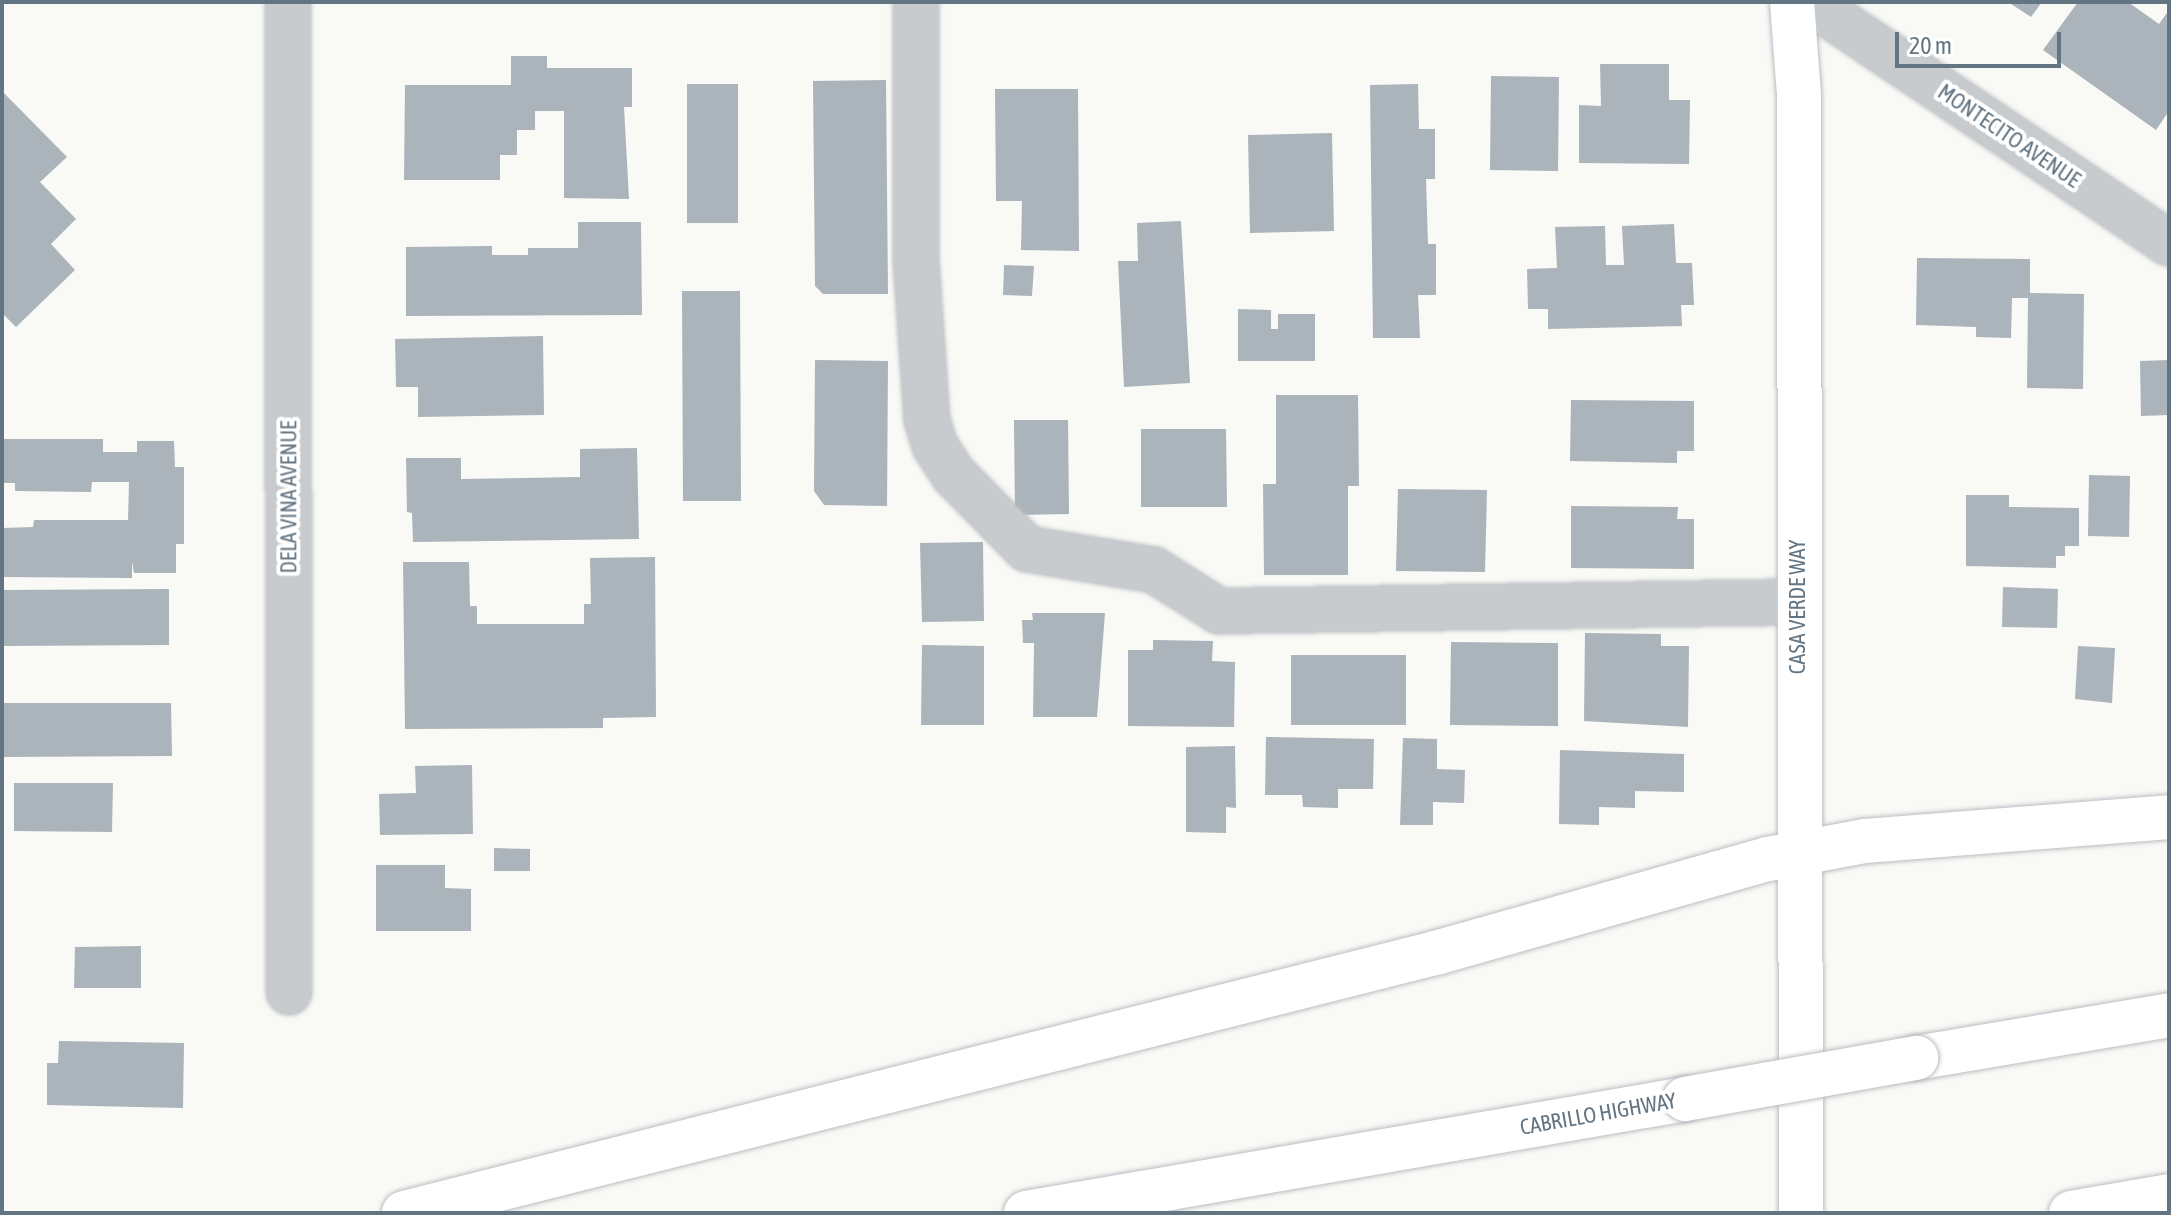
<!DOCTYPE html>
<html>
<head>
<meta charset="utf-8">
<style>
  body { margin:0 }
  #map { position:relative; width:2171px; height:1215px; overflow:hidden; background:#f9f9f6; font-family:"Asap Condensed",sans-serif }
  div>[style] { position:absolute }
  .building>* { inset:0; background:#abb4ba }
  .roads { filter:drop-shadow(0 0 2px #babec2) drop-shadow(0 0 2px #babec2) }
  .minor>* { height:44px; margin:-22px; padding:0 22px; transform-origin:22px; border-radius:22px; background:#c7cbce }
  .major>* { height:44px; margin:-22px; padding:0 22px; transform-origin:22px; border-radius:22px; background:#fff }
  .highway>* { height:44px; margin:-22px; padding:0 22px; transform-origin:22px; border-radius:22px; background:#fff }
  .bridges { filter:drop-shadow(0 0 2px #b9bdc0) drop-shadow(0 0 2px #b9bdc0) }
  .highway-bridge>* { height:44px; margin:-22px; padding:0 22px; transform-origin:22px; border-radius:22px; background:#fff }
  span { translate:-50% -50%; white-space:nowrap; text-align:center; line-height:1.15; -webkit-text-stroke:8px #fff; paint-order:stroke }
  .street-label { font-size:22px; color:#637583 }
  .frame { position:absolute; inset:0; border:4px solid #637583; pointer-events:none }
  .scale { position:absolute; left:1895px; top:32px; width:166px; height:36px; box-sizing:border-box; border:4px solid #637583; border-top:0; padding-left:10px; font-size:24px; line-height:28px; white-space:nowrap; color:#637583; -webkit-text-stroke:6px #fff; paint-order:stroke }
</style>
</head>
<body>
<div id="map">
  <div class="building">
    <div style="clip-path:polygon(2008px 2px,2042px 2px,2031px 17px)"></div>
    <div style="clip-path:polygon(2078px 2px,2128px 2px,2159px 24px,2169px 10px,2169px 111px,2156px 130px,2043px 50px)"></div>
    <div style="clip-path:polygon(511px 56px,547px 56px,547px 68px,632px 68px,632px 107px,624px 107px,629px 199px,564px 198px,564px 111px,535px 111px,535px 130px,517px 130px,517px 155px,500px 155px,500px 180px,404px 180px,405px 85px,511px 85px)"></div>
    <div style="clip-path:polygon(1600px 64px,1669px 64px,1669px 100px,1690px 100px,1689px 164px,1579px 163px,1579px 105px,1601px 106px)"></div>
    <div style="clip-path:polygon(1491px 76px,1559px 77px,1558px 171px,1490px 170px)"></div>
    <div style="clip-path:polygon(886px 80px,888px 294px,823px 294px,815px 286px,813px 81px)"></div>
    <div style="clip-path:polygon(687px 84px,738px 84px,738px 223px,687px 223px)"></div>
    <div style="clip-path:polygon(1418px 84px,1419px 129px,1435px 129px,1435px 179px,1426px 179px,1428px 244px,1436px 244px,1436px 295px,1418px 295px,1420px 338px,1373px 338px,1370px 85px)"></div>
    <div style="clip-path:polygon(995px 89px,1078px 89px,1079px 251px,1021px 250px,1022px 201px,996px 201px)"></div>
    <div style="clip-path:polygon(2px 91px,67px 157px,40px 182px,76px 219px,51px 244px,75px 270px,16px 327px,2px 313px)"></div>
    <div style="clip-path:polygon(1332px 133px,1334px 231px,1250px 233px,1248px 135px)"></div>
    <div style="clip-path:polygon(1181px 221px,1190px 383px,1124px 387px,1118px 261px,1138px 261px,1137px 223px)"></div>
    <div style="clip-path:polygon(578px 222px,641px 222px,642px 315px,406px 316px,406px 247px,492px 246px,492px 255px,528px 255px,528px 248px,578px 248px)"></div>
    <div style="clip-path:polygon(1674px 224px,1676px 263px,1692px 263px,1694px 305px,1681px 305px,1682px 326px,1548px 329px,1548px 309px,1528px 309px,1527px 269px,1557px 268px,1555px 227px,1605px 226px,1606px 265px,1624px 265px,1622px 226px)"></div>
    <div style="clip-path:polygon(1917px 258px,2030px 259px,2030px 293px,2084px 294px,2083px 389px,2027px 388px,2028px 298px,2012px 298px,2011px 338px,1976px 337px,1976px 327px,1916px 325px)"></div>
    <div style="clip-path:polygon(1004px 265px,1034px 266px,1032px 296px,1003px 295px)"></div>
    <div style="clip-path:polygon(682px 291px,740px 291px,741px 501px,683px 501px)"></div>
    <div style="clip-path:polygon(1238px 309px,1271px 310px,1271px 329px,1278px 329px,1278px 314px,1315px 314px,1315px 361px,1238px 361px)"></div>
    <div style="clip-path:polygon(543px 336px,544px 415px,418px 417px,418px 387px,396px 387px,395px 339px)"></div>
    <div style="clip-path:polygon(815px 360px,888px 361px,887px 506px,824px 505px,814px 491px)"></div>
    <div style="clip-path:polygon(2169px 360px,2169px 415px,2141px 416px,2140px 361px)"></div>
    <div style="clip-path:polygon(1276px 395px,1358px 395px,1359px 486px,1348px 486px,1348px 575px,1264px 575px,1263px 484px,1276px 484px)"></div>
    <div style="clip-path:polygon(1571px 400px,1694px 401px,1694px 451px,1677px 451px,1677px 463px,1570px 461px)"></div>
    <div style="clip-path:polygon(1014px 420px,1068px 420px,1069px 514px,1015px 515px)"></div>
    <div style="clip-path:polygon(1141px 429px,1226px 429px,1227px 507px,1141px 507px)"></div>
    <div style="clip-path:polygon(2px 439px,103px 439px,103px 452px,137px 452px,137px 441px,174px 441px,175px 467px,184px 467px,184px 544px,176px 544px,176px 573px,134px 573px,132px 562px,132px 578px,2px 577px,2px 528px,33px 527px,34px 520px,128px 520px,129px 482px,92px 482px,91px 492px,15px 491px,15px 483px,2px 483px)"></div>
    <div style="clip-path:polygon(637px 448px,639px 539px,413px 542px,412px 513px,407px 512px,406px 458px,461px 458px,461px 479px,580px 477px,580px 449px)"></div>
    <div style="clip-path:polygon(2089px 475px,2130px 476px,2129px 537px,2088px 536px)"></div>
    <div style="clip-path:polygon(1398px 489px,1487px 490px,1485px 572px,1396px 571px)"></div>
    <div style="clip-path:polygon(1966px 495px,2009px 495px,2009px 507px,2079px 508px,2079px 546px,2065px 546px,2065px 556px,2056px 556px,2056px 568px,1966px 566px)"></div>
    <div style="clip-path:polygon(1571px 506px,1678px 507px,1677px 519px,1694px 519px,1694px 569px,1571px 568px)"></div>
    <div style="clip-path:polygon(983px 542px,984px 621px,922px 622px,920px 543px)"></div>
    <div style="clip-path:polygon(655px 557px,656px 717px,603px 718px,603px 728px,405px 729px,403px 562px,469px 562px,470px 606px,477px 606px,477px 624px,584px 624px,584px 604px,591px 604px,590px 558px)"></div>
    <div style="clip-path:polygon(2003px 587px,2058px 589px,2057px 628px,2002px 627px)"></div>
    <div style="clip-path:polygon(169px 589px,169px 645px,2px 646px,2px 590px)"></div>
    <div style="clip-path:polygon(1032px 613px,1105px 613px,1097px 717px,1033px 717px,1034px 643px,1023px 643px,1022px 620px,1033px 620px)"></div>
    <div style="clip-path:polygon(1585px 633px,1661px 634px,1661px 646px,1689px 646px,1688px 727px,1584px 721px)"></div>
    <div style="clip-path:polygon(1153px 640px,1213px 641px,1212px 661px,1235px 662px,1234px 727px,1128px 726px,1128px 650px,1153px 650px)"></div>
    <div style="clip-path:polygon(1451px 642px,1558px 643px,1558px 726px,1450px 725px)"></div>
    <div style="clip-path:polygon(922px 645px,984px 646px,984px 725px,921px 725px)"></div>
    <div style="clip-path:polygon(2078px 646px,2115px 648px,2112px 703px,2075px 699px)"></div>
    <div style="clip-path:polygon(1291px 655px,1406px 655px,1406px 725px,1291px 725px)"></div>
    <div style="clip-path:polygon(2px 703px,171px 703px,172px 756px,2px 757px)"></div>
    <div style="clip-path:polygon(1266px 737px,1374px 739px,1373px 789px,1338px 789px,1338px 808px,1303px 807px,1302px 795px,1265px 795px)"></div>
    <div style="clip-path:polygon(1403px 738px,1437px 739px,1437px 769px,1465px 770px,1464px 803px,1433px 802px,1433px 825px,1400px 825px)"></div>
    <div style="clip-path:polygon(1235px 746px,1236px 808px,1226px 807px,1226px 833px,1186px 832px,1186px 747px)"></div>
    <div style="clip-path:polygon(1560px 750px,1684px 754px,1684px 792px,1635px 791px,1635px 808px,1599px 807px,1599px 825px,1559px 824px)"></div>
    <div style="clip-path:polygon(472px 765px,473px 834px,380px 835px,379px 794px,416px 793px,415px 766px)"></div>
    <div style="clip-path:polygon(14px 783px,113px 783px,112px 832px,14px 831px)"></div>
    <div style="clip-path:polygon(494px 848px,530px 849px,530px 871px,494px 871px)"></div>
    <div style="clip-path:polygon(376px 865px,445px 865px,445px 888px,471px 889px,471px 931px,376px 931px)"></div>
    <div style="clip-path:polygon(141px 946px,141px 988px,74px 988px,75px 947px)"></div>
    <div style="clip-path:polygon(59px 1041px,184px 1043px,183px 1108px,47px 1105px,47px 1063px,58px 1063px)"></div>
  </div>
  <div class="roads">
    <div class="minor">
      <div style="left:288px;top:2px;width:990px;rotate:89.94deg"></div>
      <div style="left:916px;top:2px;width:258px;rotate:90deg"></div>
      <div style="left:916px;top:260px;width:160px;rotate:86.1deg"></div>
      <div style="left:927px;top:420px;width:27px;rotate:73deg"></div>
      <div style="left:935px;top:446px;width:35px;rotate:57deg"></div>
      <div style="left:954px;top:475px;width:104px;rotate:45.4deg"></div>
      <div style="left:1027px;top:549px;width:129px;rotate:9.4deg"></div>
      <div style="left:1154px;top:570px;width:77px;rotate:32.2deg"></div>
      <div style="left:1219px;top:611px;width:579px;rotate:-0.89deg"></div>
      <div style="left:1810px;top:2px;width:432px;rotate:33.9deg"></div>
    </div>
    <div class="major">
      <div style="left:1792px;top:2px;width:93px;rotate:85.7deg"></div>
      <div style="left:1799px;top:95px;width:1118px;rotate:89.9deg"></div>
    </div>
    <div class="highway">
      <div style="left:1916px;top:1058px;width:257px;rotate:-9.6deg"></div>
      <div style="left:404px;top:1213px;width:1067px;rotate:-14.15deg"></div>
      <div style="left:1439px;top:952px;width:342px;rotate:-15.8deg"></div>
      <div style="left:1768px;top:859px;width:99px;rotate:-10.5deg"></div>
      <div style="left:1865px;top:841px;width:305px;rotate:-4.5deg"></div>
      <div style="left:1026px;top:1213px;width:669px;rotate:-9.81deg"></div>
      <div style="left:2071px;top:1213px;width:99px;rotate:-9.8deg"></div>
    </div>
  </div>
  <div class="bridges">
    <div class="highway-bridge">
      <div style="left:1685px;top:1099px;width:235px;rotate:-10.1deg"></div>
    </div>
  </div>
  <div class="street-label">
    <span style="left:2009px;top:136px;rotate:34deg">MONTECITO AVENUE</span>
    <span style="left:289px;top:497px;rotate:-90deg">DELA VINA AVENUE</span>
    <span style="left:1798px;top:607px;rotate:-90deg">CASA VERDE WAY</span>
    <span style="left:1598px;top:1114px;rotate:-10deg">CABRILLO HIGHWAY</span>
  </div>
  <div class="frame"></div>
  <div class="scale">20 m</div>
</div>
</body>
</html>
